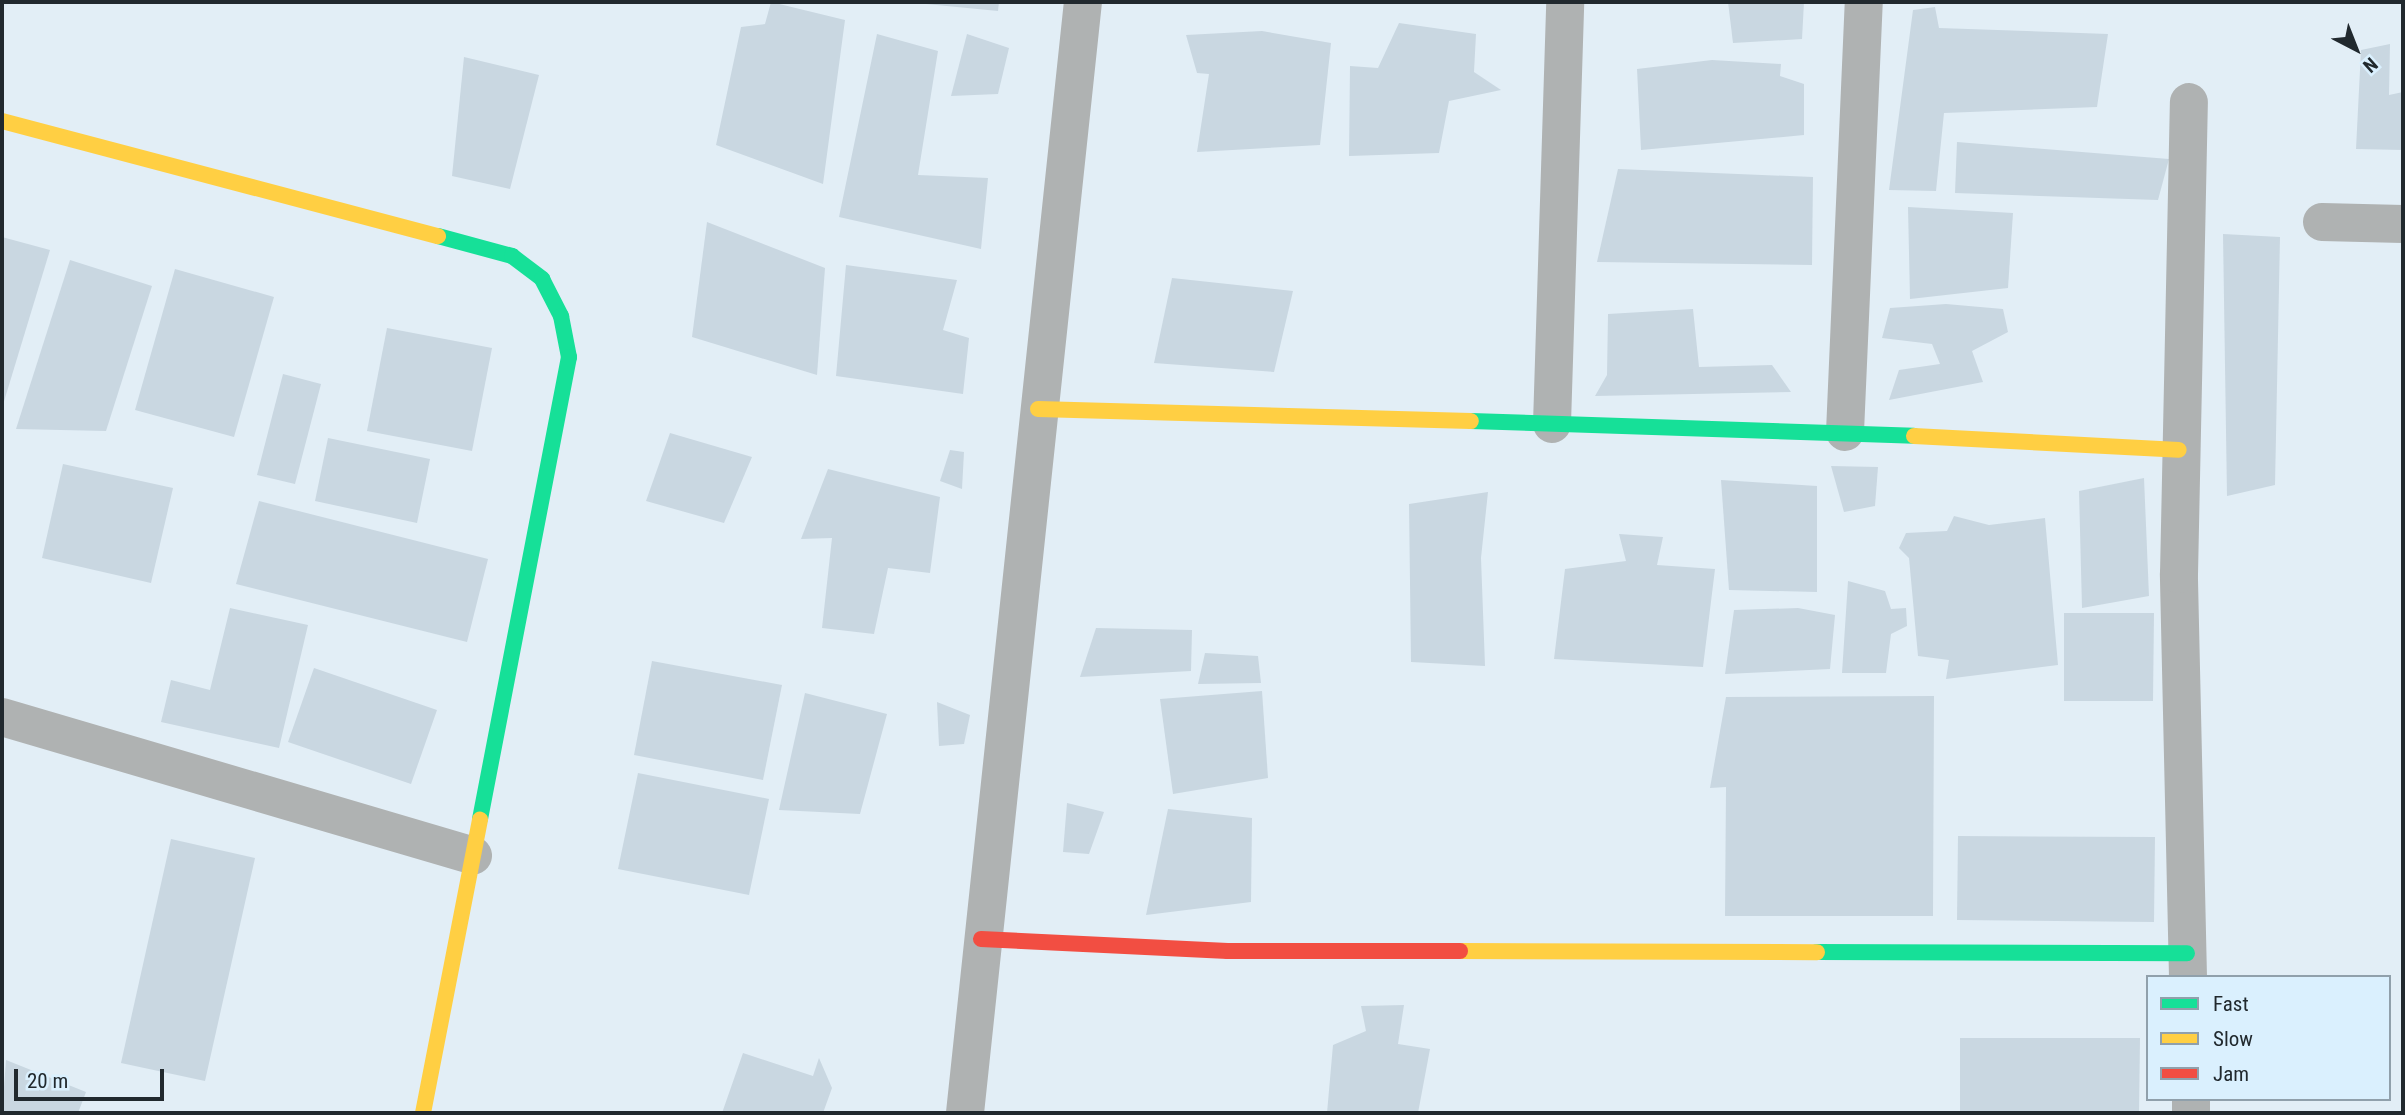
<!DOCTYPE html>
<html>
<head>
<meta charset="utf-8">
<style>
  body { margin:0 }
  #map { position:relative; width:2405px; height:1115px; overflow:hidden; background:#e2eef6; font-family:"Roboto Condensed",sans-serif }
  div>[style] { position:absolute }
  .building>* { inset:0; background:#c9d7e1 }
  .street>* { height:38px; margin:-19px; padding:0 19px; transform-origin:19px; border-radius:19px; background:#afb2b2 }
  .fast>* { height:16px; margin:-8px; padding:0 8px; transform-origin:8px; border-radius:8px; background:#16e098 }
  .slow>* { height:16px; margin:-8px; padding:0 8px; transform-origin:8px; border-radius:8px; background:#ffcf43 }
  .jam>* { height:16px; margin:-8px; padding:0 8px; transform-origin:8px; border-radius:8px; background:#f24e42 }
  span { translate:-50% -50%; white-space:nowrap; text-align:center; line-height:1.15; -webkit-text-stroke:6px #daf0fe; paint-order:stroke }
  .frame { position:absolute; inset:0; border:4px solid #21292e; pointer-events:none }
  .legend { position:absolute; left:2146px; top:975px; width:245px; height:126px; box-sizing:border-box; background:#daf0fe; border:2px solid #90a0ab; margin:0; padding:9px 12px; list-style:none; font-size:21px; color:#21292e }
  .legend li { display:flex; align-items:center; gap:14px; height:35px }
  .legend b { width:35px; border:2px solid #90a0ab }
  .north { position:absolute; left:2321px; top:14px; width:70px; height:70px; -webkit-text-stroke:5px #daf0fe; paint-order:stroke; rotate:138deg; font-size:19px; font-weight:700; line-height:28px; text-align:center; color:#21292e }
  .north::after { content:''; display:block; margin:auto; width:24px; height:32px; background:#21292e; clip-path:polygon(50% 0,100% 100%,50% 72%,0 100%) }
  .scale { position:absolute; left:14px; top:1069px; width:150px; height:32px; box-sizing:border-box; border:4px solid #21292e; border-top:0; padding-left:9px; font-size:21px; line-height:24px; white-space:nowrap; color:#21292e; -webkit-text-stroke:5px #daf0fe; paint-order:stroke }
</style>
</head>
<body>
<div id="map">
  <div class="building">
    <div style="clip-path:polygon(771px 2px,845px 20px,823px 184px,716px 145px,741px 27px,765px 24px)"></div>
    <div style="clip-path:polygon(926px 2px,999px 2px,998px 11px,926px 4px)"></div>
    <div style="clip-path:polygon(1728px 2px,1804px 2px,1802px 39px,1733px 43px)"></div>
    <div style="clip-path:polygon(1935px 7px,1939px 28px,2108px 34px,2097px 107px,1944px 113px,1936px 191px,1889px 190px,1913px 10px)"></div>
    <div style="clip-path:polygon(1399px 23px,1476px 34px,1474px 72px,1501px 90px,1449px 101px,1439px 153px,1349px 156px,1350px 66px,1378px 68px)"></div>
    <div style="clip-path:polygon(1262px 31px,1331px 43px,1320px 145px,1197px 152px,1209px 74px,1197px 73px,1186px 35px)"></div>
    <div style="clip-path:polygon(877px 34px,938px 51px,918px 175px,988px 178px,981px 249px,839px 217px)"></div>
    <div style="clip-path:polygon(967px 34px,1009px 48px,998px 94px,951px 96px)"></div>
    <div style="clip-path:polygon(2390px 44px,2389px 95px,2403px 92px,2403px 150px,2356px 149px,2361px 50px)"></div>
    <div style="clip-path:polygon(464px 57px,539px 75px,510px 189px,452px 176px)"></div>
    <div style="clip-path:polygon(1712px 60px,1781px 64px,1780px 76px,1804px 84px,1804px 135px,1641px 150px,1637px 69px)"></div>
    <div style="clip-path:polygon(1957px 142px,2169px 159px,2158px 200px,1955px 193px)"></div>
    <div style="clip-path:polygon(1618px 169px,1813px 177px,1812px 265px,1597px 262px)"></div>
    <div style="clip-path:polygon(1908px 207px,2013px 213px,2008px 288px,1910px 299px)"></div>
    <div style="clip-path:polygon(707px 222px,825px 268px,817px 375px,692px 337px)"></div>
    <div style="clip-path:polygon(2223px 234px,2280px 237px,2275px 485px,2227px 496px)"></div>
    <div style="clip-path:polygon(2px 237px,50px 250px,2px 408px)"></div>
    <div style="clip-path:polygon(70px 260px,152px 286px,106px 431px,16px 429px)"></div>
    <div style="clip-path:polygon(846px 265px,957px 280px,943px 330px,969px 338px,963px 394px,836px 376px)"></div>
    <div style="clip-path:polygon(175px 269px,274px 297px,234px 437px,135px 410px)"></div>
    <div style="clip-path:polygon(1172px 278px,1293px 291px,1274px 372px,1154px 363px)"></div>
    <div style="clip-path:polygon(1946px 304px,2003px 309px,2008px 332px,1972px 351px,1983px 382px,1889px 400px,1899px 370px,1940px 364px,1932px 344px,1882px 338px,1890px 308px)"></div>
    <div style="clip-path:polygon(1693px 309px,1699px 367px,1772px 365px,1791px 392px,1595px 396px,1607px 375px,1608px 314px)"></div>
    <div style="clip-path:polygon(387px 328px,492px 348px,472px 451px,367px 431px)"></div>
    <div style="clip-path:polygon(283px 374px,321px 384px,295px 484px,257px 475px)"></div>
    <div style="clip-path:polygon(670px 433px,752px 457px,724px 523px,646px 501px)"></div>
    <div style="clip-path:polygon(328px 438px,430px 459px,417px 523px,315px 501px)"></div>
    <div style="clip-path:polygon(950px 450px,964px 452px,962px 489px,940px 481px)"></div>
    <div style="clip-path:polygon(63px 464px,173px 488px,151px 583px,42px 558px)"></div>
    <div style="clip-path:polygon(1831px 466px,1878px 467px,1875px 506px,1844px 512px)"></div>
    <div style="clip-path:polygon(828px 469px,940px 497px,930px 573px,888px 568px,874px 634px,822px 628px,832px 538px,801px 539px)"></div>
    <div style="clip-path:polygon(2144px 478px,2149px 596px,2082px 608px,2079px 491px)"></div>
    <div style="clip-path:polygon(1721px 480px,1817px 486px,1817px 592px,1729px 590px)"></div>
    <div style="clip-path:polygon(1488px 492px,1481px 558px,1485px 666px,1411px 662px,1409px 504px)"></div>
    <div style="clip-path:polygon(259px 501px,488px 559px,467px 642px,236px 584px)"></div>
    <div style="clip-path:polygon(1954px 516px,1989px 525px,2045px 518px,2058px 665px,1946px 679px,1949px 660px,1918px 656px,1909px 558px,1899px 548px,1906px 533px,1947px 531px)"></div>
    <div style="clip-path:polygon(1619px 534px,1663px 537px,1657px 565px,1715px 569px,1703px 667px,1554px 659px,1565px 569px,1626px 561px)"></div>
    <div style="clip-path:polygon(1848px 581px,1885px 591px,1891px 609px,1906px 608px,1907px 626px,1891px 634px,1886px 673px,1842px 673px)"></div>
    <div style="clip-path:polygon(230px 608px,308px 625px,279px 748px,161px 722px,171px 680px,210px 690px)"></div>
    <div style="clip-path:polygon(1798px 608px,1835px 615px,1830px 669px,1725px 674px,1734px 610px)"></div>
    <div style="clip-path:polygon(2064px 613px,2154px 613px,2153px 701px,2064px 701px)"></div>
    <div style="clip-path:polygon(1096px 628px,1192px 630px,1191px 671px,1080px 677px)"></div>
    <div style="clip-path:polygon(1205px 653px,1258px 656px,1261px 683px,1198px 684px)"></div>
    <div style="clip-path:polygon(652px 661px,782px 685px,763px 780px,634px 755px)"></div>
    <div style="clip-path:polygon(314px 668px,437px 710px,411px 784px,288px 742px)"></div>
    <div style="clip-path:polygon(1262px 691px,1268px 778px,1173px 794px,1160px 699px)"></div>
    <div style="clip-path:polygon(805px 693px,887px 714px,860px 814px,779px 810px)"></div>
    <div style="clip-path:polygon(1934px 696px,1933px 916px,1725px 916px,1726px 787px,1710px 788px,1726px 697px)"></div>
    <div style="clip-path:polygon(937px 702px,970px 715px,964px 744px,939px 746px)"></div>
    <div style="clip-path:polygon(638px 773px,769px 799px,749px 895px,618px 869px)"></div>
    <div style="clip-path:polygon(1067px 803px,1104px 812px,1089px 854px,1063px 852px)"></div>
    <div style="clip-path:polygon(1168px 809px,1252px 818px,1251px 902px,1146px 915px)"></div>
    <div style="clip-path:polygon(1958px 836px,2155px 837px,2154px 922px,1957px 920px)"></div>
    <div style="clip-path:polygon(171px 839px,255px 858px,205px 1081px,121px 1063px)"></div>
    <div style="clip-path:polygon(1404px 1005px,1398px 1044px,1430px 1049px,1418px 1113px,1327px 1113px,1333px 1045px,1366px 1031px,1361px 1006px)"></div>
    <div style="clip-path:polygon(1960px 1038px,2140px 1038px,2139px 1113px,1960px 1113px)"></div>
    <div style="clip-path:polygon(743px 1053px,813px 1076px,819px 1058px,832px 1088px,823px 1113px,722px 1113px)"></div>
    <div style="clip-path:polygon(6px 1060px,86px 1092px,78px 1113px,2px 1113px)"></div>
  </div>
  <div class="street">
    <div style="left:2322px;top:222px;width:81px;rotate:1.4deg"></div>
    <div style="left:1552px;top:424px;width:422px;rotate:-88.2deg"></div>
    <div style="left:1845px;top:432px;width:430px;rotate:-87.5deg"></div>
    <div style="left:2px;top:717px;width:491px;rotate:16.4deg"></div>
    <div style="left:2188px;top:977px;width:403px;rotate:-91.3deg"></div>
    <div style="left:2179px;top:574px;width:472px;rotate:-88.8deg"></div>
    <div style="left:2191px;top:1099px;width:14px;rotate:90deg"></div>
    <div style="left:965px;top:1113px;width:1117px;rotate:-83.94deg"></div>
  </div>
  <div class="fast">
    <div style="left:438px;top:236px;width:77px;rotate:15.1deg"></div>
    <div style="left:512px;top:256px;width:38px;rotate:37deg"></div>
    <div style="left:542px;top:279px;width:42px;rotate:62.8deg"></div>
    <div style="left:561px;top:316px;width:42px;rotate:79deg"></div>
    <div style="left:569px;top:357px;width:470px;rotate:100.9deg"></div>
    <div style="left:1471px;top:421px;width:443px;rotate:1.9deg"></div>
    <div style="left:1817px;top:952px;width:370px;rotate:0.2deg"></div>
  </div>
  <div class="slow">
    <div style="left:2px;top:121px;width:451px;rotate:14.8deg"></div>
    <div style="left:1038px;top:409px;width:433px;rotate:1.6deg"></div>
    <div style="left:1914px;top:436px;width:265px;rotate:3deg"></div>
    <div style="left:1460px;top:951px;width:357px;rotate:0.2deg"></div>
    <div style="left:423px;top:1113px;width:299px;rotate:-79deg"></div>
  </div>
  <div class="jam">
    <div style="left:981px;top:939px;width:247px;rotate:2.8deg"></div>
    <div style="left:1228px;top:951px;width:232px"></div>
  </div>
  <div class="frame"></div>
  <ul class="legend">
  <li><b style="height:9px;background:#16e098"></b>Fast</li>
  <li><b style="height:9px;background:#ffcf43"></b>Slow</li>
  <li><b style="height:9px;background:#f24e42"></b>Jam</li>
  </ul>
  <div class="north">N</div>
  <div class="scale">20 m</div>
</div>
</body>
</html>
